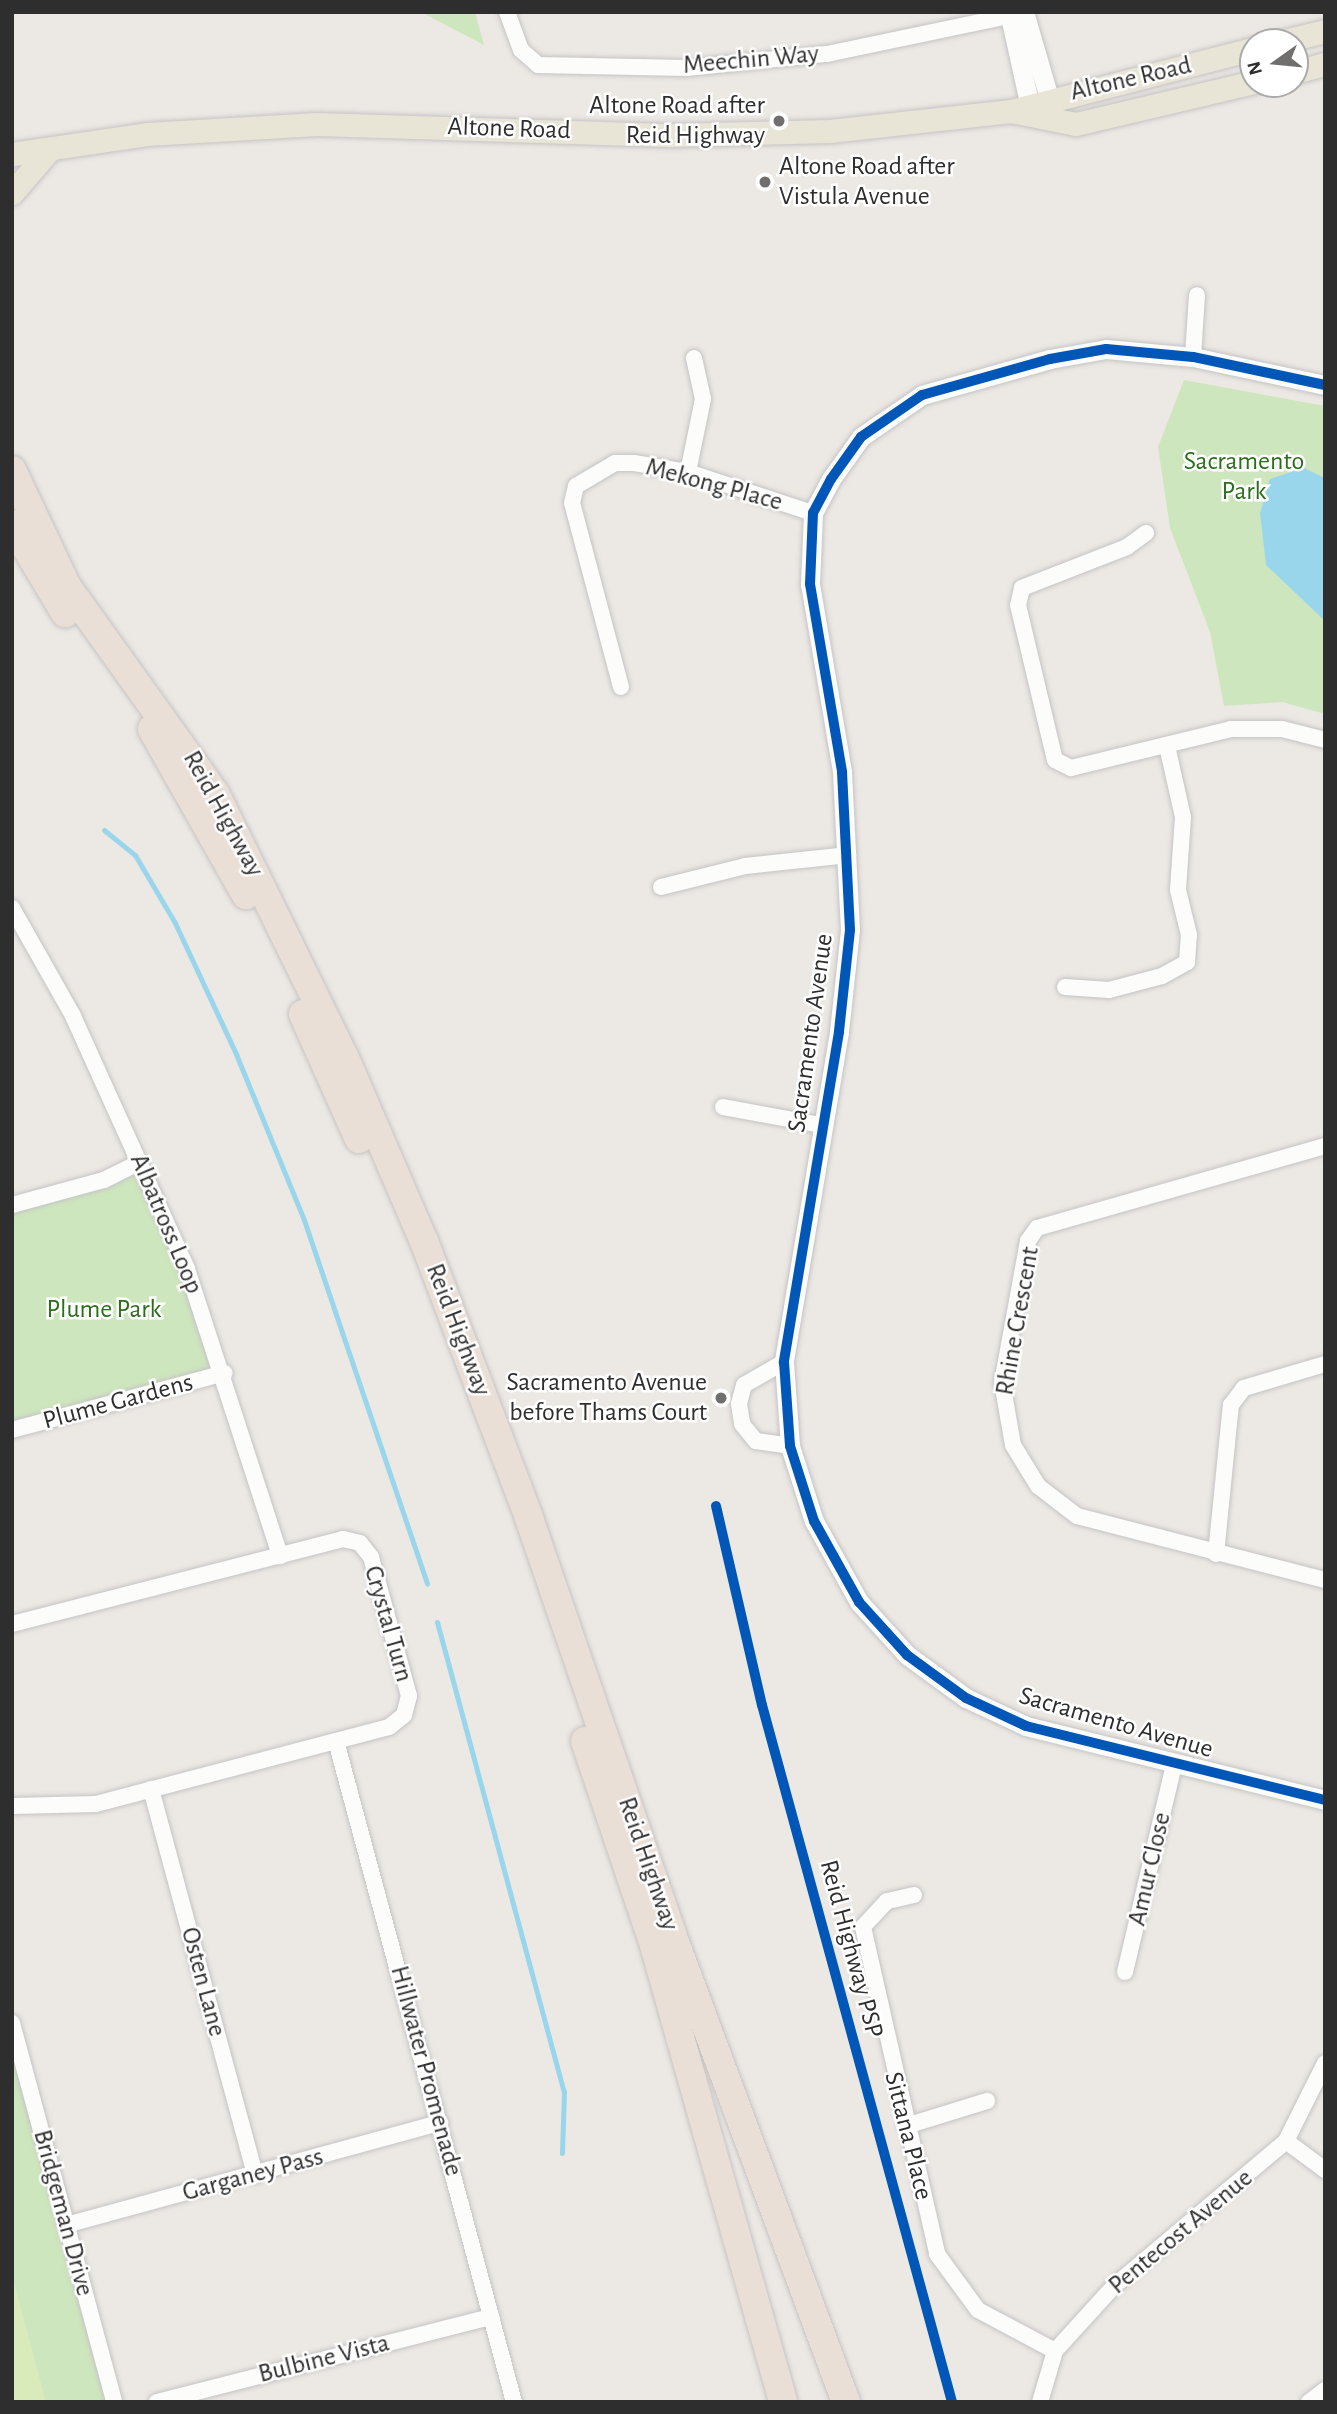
<!DOCTYPE html>
<html>
<head>
<meta charset="utf-8">
<style>
  body { margin:0 }
  #map { position:relative; width:1337px; height:2414px; overflow:hidden; background:#ece8e4; font-family:"Alegreya Sans",sans-serif }
  div>[style] { position:absolute }
  .green>* { inset:0; background:#cee6be }
  .pitch>* { inset:0; background:#d9eabb }
  .water>* { inset:0; background:#99d6ec }
  .stream>* { height:5px; margin:-2.5px; padding:0 2.5px; transform-origin:2.5px; border-radius:2.5px; background:#99d6ec }
  .roads { filter:drop-shadow(0 0 2px #c5c4c5) drop-shadow(0 0 2px #c5c4c5) }
  .minor>* { height:16px; margin:-8px; padding:0 8px; transform-origin:8px; border-radius:8px; background:#fcfcfb }
  .tertiary>* { height:19px; margin:-9.5px; padding:0 9.5px; transform-origin:9.5px; border-radius:9.5px; background:#fcfcfb }
  .primary>* { height:23px; margin:-11.5px; padding:0 11.5px; transform-origin:11.5px; border-radius:11.5px; background:#e8e4d6 }
  .motorway>* { height:28px; margin:-14px; padding:0 14px; transform-origin:14px; border-radius:14px; background:#eadfd6 }
  .cycleway>* { height:10px; margin:-5px; padding:0 5px; transform-origin:5px; border-radius:5px; background:#0057b8 }
  .dots>* { width:19px; height:19px; translate:-50% -50%; box-sizing:border-box; border:4px solid #fff; border-radius:50% }
  span { translate:-50% -50%; white-space:nowrap; text-align:center; line-height:1.15; -webkit-text-stroke:5px #fff; paint-order:stroke }
  .street-label { font-size:26px; color:#2e2e2e }
  .poi-label { font-size:26px; color:#2e2e2e }
  .right { translate:-100% -50%; text-align:right }
  .left { translate:0 -50%; text-align:left }
  .park-label { font-size:26px; color:#2c6e1b }
  .frame { position:absolute; inset:0; border:14px solid #2e2e2e; pointer-events:none }
  .north { position:absolute; left:1239px; top:28px; width:70px; height:70px; box-sizing:border-box; background:#fff; border:2px solid #ababab; border-radius:50%; rotate:255deg; font-size:19px; font-weight:700; line-height:28px; text-align:center; color:#2e2e2e }
  .north::after { content:''; display:block; margin:auto; width:24px; height:32px; background:#706f6e; clip-path:polygon(50% 0,100% 100%,50% 72%,0 100%) }
</style>
</head>
<body>
<div id="map">
  <div class="green">
    <div style="clip-path:polygon(421px 12px,475px 12px,484px 45px)"></div>
    <div style="clip-path:polygon(1184px 380px,1325px 406px,1325px 714px,1282px 702px,1224px 706px,1210px 632px,1170px 528px,1158px 447px)"></div>
    <div style="clip-path:polygon(140px 1162px,224px 1373px,12px 1430px,12px 1205px)"></div>
    <div style="clip-path:polygon(12px 2023px,114px 2402px,12px 2402px)"></div>
  </div>
  <div class="pitch">
    <div style="clip-path:polygon(14px 2283px,46px 2402px,12px 2402px)"></div>
  </div>
  <div class="water">
    <div style="clip-path:polygon(1304px 468px,1325px 478px,1325px 621px,1266px 565px,1260px 513px,1270px 479px)"></div>
  </div>
  <div class="stream">
    <div style="left:104px;top:830px;width:40px;rotate:39deg"></div>
    <div style="left:135px;top:855px;width:79px;rotate:59.5deg"></div>
    <div style="left:175px;top:923px;width:145px;rotate:65deg"></div>
    <div style="left:236px;top:1054px;width:176px;rotate:67.7deg"></div>
    <div style="left:303px;top:1217px;width:387px;rotate:71.3deg"></div>
    <div style="left:437px;top:1622px;width:487px;rotate:74.9deg"></div>
    <div style="left:564px;top:2092px;width:61px;rotate:91.9deg"></div>
  </div>
  <div class="roads">
    <div class="minor">
      <div style="left:507px;top:12px;width:40px;rotate:69.8deg"></div>
      <div style="left:521px;top:50px;width:23px;rotate:41deg"></div>
      <div style="left:538px;top:65px;width:148px;rotate:1.2deg"></div>
      <div style="left:686px;top:68px;width:142px;rotate:-5.7deg"></div>
      <div style="left:827px;top:54px;width:196px;rotate:-11.8deg"></div>
      <div style="left:1193px;top:357px;width:62px;rotate:-86.3deg"></div>
      <div style="left:688px;top:472px;width:75px;rotate:-78.4deg"></div>
      <div style="left:703px;top:399px;width:42px;rotate:-102.4deg"></div>
      <div style="left:1146px;top:533px;width:24px;rotate:144deg"></div>
      <div style="left:1127px;top:547px;width:113px;rotate:158.7deg"></div>
      <div style="left:1022px;top:588px;width:17px;rotate:103deg"></div>
      <div style="left:1018px;top:605px;width:159px;rotate:76.6deg"></div>
      <div style="left:1055px;top:760px;width:18px;rotate:27deg"></div>
      <div style="left:1071px;top:768px;width:165px;rotate:-13.7deg"></div>
      <div style="left:1231px;top:729px;width:51px"></div>
      <div style="left:1282px;top:729px;width:44px;rotate:14.3deg"></div>
      <div style="left:621px;top:687px;width:190px;rotate:-104.9deg"></div>
      <div style="left:572px;top:503px;width:17px;rotate:-77deg"></div>
      <div style="left:576px;top:486px;width:45px;rotate:-30.5deg"></div>
      <div style="left:615px;top:463px;width:19px"></div>
      <div style="left:634px;top:463px;width:55px;rotate:9.5deg"></div>
      <div style="left:688px;top:472px;width:132px;rotate:18.2deg"></div>
      <div style="left:661px;top:887px;width:87px;rotate:-14deg"></div>
      <div style="left:745px;top:866px;width:104px;rotate:-6.1deg"></div>
      <div style="left:12px;top:908px;width:124px;rotate:60.5deg"></div>
      <div style="left:73px;top:1016px;width:277px;rotate:65.7deg"></div>
      <div style="left:187px;top:1269px;width:302px;rotate:72deg"></div>
      <div style="left:1065px;top:987px;width:44px;rotate:3.9deg"></div>
      <div style="left:1109px;top:990px;width:55px;rotate:-14.8deg"></div>
      <div style="left:1162px;top:976px;width:29px;rotate:-29deg"></div>
      <div style="left:1187px;top:962px;width:27px;rotate:-86deg"></div>
      <div style="left:1189px;top:935px;width:46px;rotate:-103.7deg"></div>
      <div style="left:1178px;top:890px;width:73px;rotate:-86.1deg"></div>
      <div style="left:1183px;top:817px;width:73px;rotate:-102.7deg"></div>
      <div style="left:723px;top:1107px;width:100px;rotate:10.4deg"></div>
      <div style="left:1325px;top:1146px;width:299px;rotate:164.1deg"></div>
      <div style="left:1037px;top:1228px;width:16px;rotate:125deg"></div>
      <div style="left:1028px;top:1241px;width:143px;rotate:100.4deg"></div>
      <div style="left:1002px;top:1382px;width:64px;rotate:80.1deg"></div>
      <div style="left:1013px;top:1445px;width:48px;rotate:58.6deg"></div>
      <div style="left:1038px;top:1486px;width:49px;rotate:37.6deg"></div>
      <div style="left:1077px;top:1516px;width:256px;rotate:14.5deg"></div>
      <div style="left:12px;top:1205px;width:95px;rotate:-15.2deg"></div>
      <div style="left:104px;top:1180px;width:40px;rotate:-26.6deg"></div>
      <div style="left:784px;top:1362px;width:46px;rotate:150.1deg"></div>
      <div style="left:744px;top:1385px;width:20px;rotate:105deg"></div>
      <div style="left:739px;top:1404px;width:20px;rotate:81deg"></div>
      <div style="left:742px;top:1424px;width:22px;rotate:51deg"></div>
      <div style="left:756px;top:1441px;width:34px;rotate:8deg"></div>
      <div style="left:12px;top:1430px;width:220px;rotate:-15deg"></div>
      <div style="left:1216px;top:1554px;width:150px;rotate:-84.3deg"></div>
      <div style="left:1231px;top:1405px;width:21px;rotate:-53deg"></div>
      <div style="left:1244px;top:1388px;width:84px;rotate:-16.5deg"></div>
      <div style="left:12px;top:1624px;width:342px;rotate:-14.4deg"></div>
      <div style="left:343px;top:1539px;width:17px;rotate:13deg"></div>
      <div style="left:360px;top:1543px;width:18px;rotate:52deg"></div>
      <div style="left:371px;top:1557px;width:144px;rotate:74.7deg"></div>
      <div style="left:409px;top:1696px;width:20px;rotate:105deg"></div>
      <div style="left:404px;top:1715px;width:19px;rotate:141deg"></div>
      <div style="left:389px;top:1727px;width:303px;rotate:165.3deg"></div>
      <div style="left:96px;top:1804px;width:84px;rotate:178.6deg"></div>
      <div style="left:336px;top:1741px;width:685px;rotate:74.93deg"></div>
      <div style="left:151px;top:1789px;width:400px;rotate:74.9deg"></div>
      <div style="left:914px;top:1895px;width:28px;rotate:167deg"></div>
      <div style="left:887px;top:1901px;width:35px;rotate:133deg"></div>
      <div style="left:863px;top:1927px;width:335px;rotate:77.2deg"></div>
      <div style="left:937px;top:2254px;width:69px;rotate:53.8deg"></div>
      <div style="left:978px;top:2310px;width:87px;rotate:28deg"></div>
      <div style="left:1125px;top:1972px;width:213px;rotate:-76.7deg"></div>
      <div style="left:12px;top:2023px;width:392px;rotate:74.9deg"></div>
      <div style="left:906px;top:2126px;width:85px;rotate:-17.2deg"></div>
      <div style="left:1286px;top:2141px;width:49px;rotate:36.6deg"></div>
      <div style="left:66px;top:2225px;width:388px;rotate:-15.3deg"></div>
      <div style="left:157px;top:2402px;width:345px;rotate:-14.3deg"></div>
      <div style="left:1040px;top:2402px;width:53px;rotate:-73.6deg"></div>
      <div style="left:1055px;top:2351px;width:88px;rotate:-47.8deg"></div>
      <div style="left:1114px;top:2286px;width:225px;rotate:-40.1deg"></div>
      <div style="left:1286px;top:2141px;width:87px;rotate:-63.4deg"></div>
      <div style="left:1309px;top:2402px;width:20px;rotate:-37deg"></div>
    </div>
    <div class="tertiary">
      <div style="left:1009px;top:12px;width:92px;rotate:77.5deg"></div>
      <div style="left:1024px;top:12px;width:90px;rotate:73.8deg"></div>
      <div style="left:1325px;top:385px;width:135px;rotate:-168deg"></div>
      <div style="left:1193px;top:357px;width:87px;rotate:-174.7deg"></div>
      <div style="left:1106px;top:349px;width:57px;rotate:169.9deg"></div>
      <div style="left:1050px;top:359px;width:133px;rotate:164.3deg"></div>
      <div style="left:922px;top:395px;width:74px;rotate:145.5deg"></div>
      <div style="left:861px;top:437px;width:52px;rotate:125.5deg"></div>
      <div style="left:831px;top:479px;width:38px;rotate:118deg"></div>
      <div style="left:813px;top:513px;width:71px;rotate:92.4deg"></div>
      <div style="left:810px;top:584px;width:191px;rotate:80.3deg"></div>
      <div style="left:842px;top:772px;width:158px;rotate:87.1deg"></div>
      <div style="left:850px;top:930px;width:103px;rotate:96.2deg"></div>
      <div style="left:839px;top:1032px;width:335px;rotate:99.5deg"></div>
      <div style="left:784px;top:1362px;width:84px;rotate:85.9deg"></div>
      <div style="left:790px;top:1446px;width:79px;rotate:72.3deg"></div>
      <div style="left:814px;top:1521px;width:93px;rotate:60.9deg"></div>
      <div style="left:859px;top:1602px;width:72px;rotate:47.8deg"></div>
      <div style="left:907px;top:1655px;width:73px;rotate:36.1deg"></div>
      <div style="left:966px;top:1698px;width:66px;rotate:25deg"></div>
      <div style="left:1026px;top:1726px;width:308px;rotate:13.9deg"></div>
    </div>
    <div class="primary">
      <div style="left:1280px;top:42px;width:46px;rotate:-13.7deg"></div>
      <div style="left:1295px;top:72px;width:31px;rotate:-15deg"></div>
      <div style="left:1011px;top:111px;width:66px;rotate:11.3deg"></div>
      <div style="left:1076px;top:124px;width:182px;rotate:-13.3deg"></div>
      <div style="left:12px;top:154px;width:136px;rotate:-8.4deg"></div>
      <div style="left:147px;top:134px;width:170px;rotate:-3.4deg"></div>
      <div style="left:317px;top:124px;width:356px;rotate:1.8deg"></div>
      <div style="left:673px;top:135px;width:157px;rotate:-1.5deg"></div>
      <div style="left:830px;top:131px;width:182px;rotate:-6.3deg"></div>
      <div style="left:1011px;top:111px;width:250px;rotate:-14.4deg"></div>
      <div style="left:12px;top:193px;width:58px;rotate:-49.2deg"></div>
    </div>
    <div class="motorway">
      <div style="left:12px;top:470px;width:127px;rotate:64.8deg"></div>
      <div style="left:66px;top:585px;width:256px;rotate:54.4deg"></div>
      <div style="left:215px;top:793px;width:295px;rotate:63.9deg"></div>
      <div style="left:345px;top:1058px;width:199px;rotate:66.7deg"></div>
      <div style="left:424px;top:1241px;width:296px;rotate:69.2deg"></div>
      <div style="left:529px;top:1518px;width:440px;rotate:71deg"></div>
      <div style="left:672px;top:1934px;width:499px;rotate:69.6deg"></div>
      <div style="left:12px;top:524px;width:104px;rotate:59.2deg"></div>
      <div style="left:152px;top:729px;width:191px;rotate:60.5deg"></div>
      <div style="left:303px;top:1014px;width:137px;rotate:65.9deg"></div>
      <div style="left:585px;top:1741px;width:215px;rotate:71.3deg"></div>
      <div style="left:654px;top:1945px;width:475px;rotate:74.2deg"></div>
    </div>
  </div>
  <div class="cycleway">
    <div style="left:1325px;top:385px;width:135px;rotate:-168deg"></div>
    <div style="left:1193px;top:357px;width:87px;rotate:-174.7deg"></div>
    <div style="left:1106px;top:349px;width:57px;rotate:169.9deg"></div>
    <div style="left:1050px;top:359px;width:133px;rotate:164.3deg"></div>
    <div style="left:922px;top:395px;width:74px;rotate:145.5deg"></div>
    <div style="left:861px;top:437px;width:52px;rotate:125.5deg"></div>
    <div style="left:831px;top:479px;width:38px;rotate:118deg"></div>
    <div style="left:813px;top:513px;width:71px;rotate:92.4deg"></div>
    <div style="left:810px;top:584px;width:191px;rotate:80.3deg"></div>
    <div style="left:842px;top:772px;width:158px;rotate:87.1deg"></div>
    <div style="left:850px;top:930px;width:103px;rotate:96.2deg"></div>
    <div style="left:839px;top:1032px;width:335px;rotate:99.5deg"></div>
    <div style="left:784px;top:1362px;width:84px;rotate:85.9deg"></div>
    <div style="left:790px;top:1446px;width:79px;rotate:72.3deg"></div>
    <div style="left:814px;top:1521px;width:93px;rotate:60.9deg"></div>
    <div style="left:859px;top:1602px;width:72px;rotate:47.8deg"></div>
    <div style="left:907px;top:1655px;width:73px;rotate:36.1deg"></div>
    <div style="left:966px;top:1698px;width:66px;rotate:25deg"></div>
    <div style="left:1026px;top:1726px;width:308px;rotate:13.9deg"></div>
    <div style="left:716px;top:1506px;width:204px;rotate:77deg"></div>
    <div style="left:762px;top:1705px;width:722px;rotate:74.75deg"></div>
  </div>
  <div class="dots">
    <div style="left:779px;top:121px;background:#706f6e"></div>
    <div style="left:765px;top:182px;background:#706f6e"></div>
    <div style="left:721px;top:1398px;background:#706f6e"></div>
  </div>
  <div class="street-label">
    <span style="left:751px;top:60px;rotate:-5deg">Meechin Way</span>
    <span style="left:1131px;top:79px;rotate:-13deg">Altone Road</span>
    <span style="left:509px;top:129px;rotate:2deg">Altone Road</span>
    <span style="left:714px;top:485px;rotate:15deg">Mekong Place</span>
    <span style="left:223px;top:814px;rotate:61deg">Reid Highway</span>
    <span style="left:811px;top:1033px;rotate:-82deg">Sacramento Avenue</span>
    <span style="left:166px;top:1224px;rotate:67deg">Albatross Loop</span>
    <span style="left:1018px;top:1321px;rotate:-80deg">Rhine Crescent</span>
    <span style="left:458px;top:1330px;rotate:69deg">Reid Highway</span>
    <span style="left:118px;top:1402px;rotate:-15deg">Plume Gardens</span>
    <span style="left:388px;top:1624px;rotate:74deg">Crystal Turn</span>
    <span style="left:1116px;top:1723px;rotate:16deg">Sacramento Avenue</span>
    <span style="left:648px;top:1864px;rotate:71deg">Reid Highway</span>
    <span style="left:1150px;top:1869px;rotate:-77deg">Amur Close</span>
    <span style="left:851px;top:1949px;rotate:75deg">Reid Highway PSP</span>
    <span style="left:203px;top:1982px;rotate:75deg">Osten Lane</span>
    <span style="left:426px;top:2071px;rotate:75deg">Hillwater Promenade</span>
    <span style="left:908px;top:2136px;rotate:76deg">Sittana Place</span>
    <span style="left:253px;top:2175px;rotate:-15deg">Garganey Pass</span>
    <span style="left:63px;top:2213px;rotate:75deg">Bridgeman Drive</span>
    <span style="left:1181px;top:2232px;rotate:-40deg">Pentecost Avenue</span>
    <span style="left:324px;top:2359px;rotate:-14deg">Bulbine Vista</span>
  </div>
  <div class="poi-label">
    <span class="right" style="left:765px;top:121px">Altone Road after<br>Reid Highway</span>
    <span class="left" style="left:779px;top:182px">Altone Road after<br>Vistula Avenue</span>
    <span class="right" style="left:707px;top:1398px">Sacramento Avenue<br>before Thams Court</span>
  </div>
  <div class="park-label">
    <span style="left:1244px;top:477px">Sacramento<br>Park</span>
    <span style="left:104px;top:1310px">Plume Park</span>
  </div>
  <div class="frame"></div>
  <div class="north">N</div>
</div>
</body>
</html>
